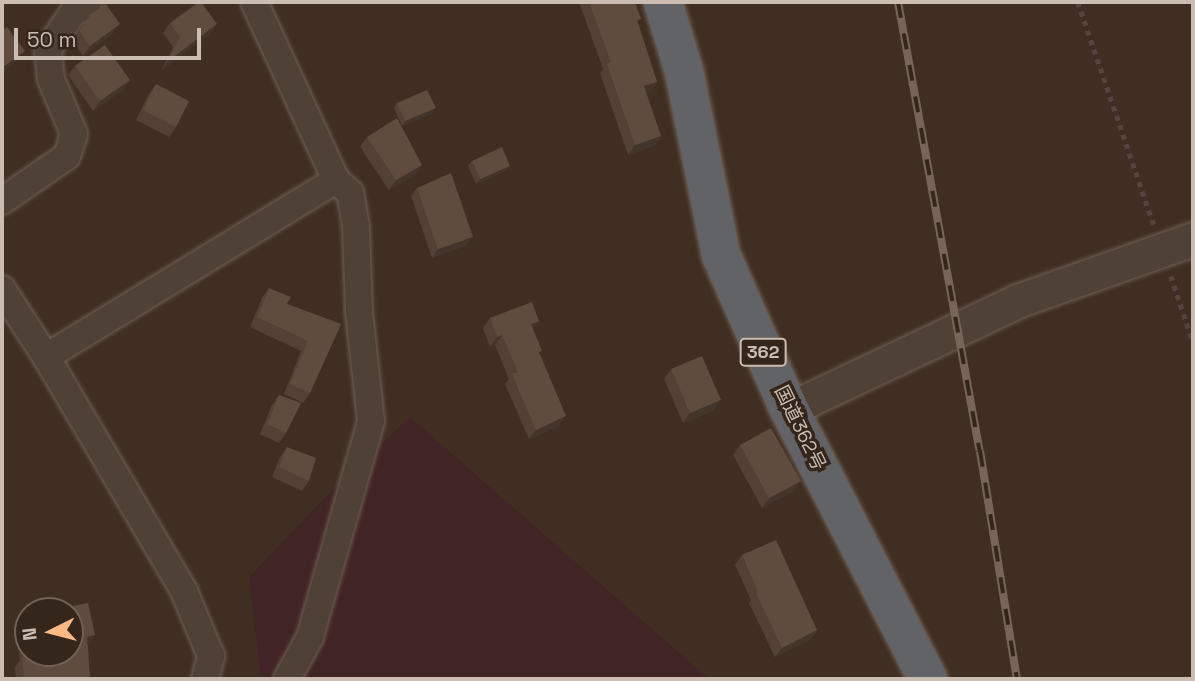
<!DOCTYPE html>
<html>
<head>
<meta charset="utf-8">
<style>
  body { margin:0 }
  #map { position:relative; width:1195px; height:681px; overflow:hidden; background:#402e22; font-family:"Space Grotesk","Noto Sans JP",sans-serif }
  div>[style] { position:absolute }
  .green>* { inset:0; background:#412426 }
  .path>* { height:4.5px; margin-top:-2.25px; transform-origin:0; background:repeating-linear-gradient(90deg,#5b4042 0 5px,transparent 0 10px) }
  .roads { filter:drop-shadow(0 0 2px #6e5f54) drop-shadow(0 0 2px #6e5f54) }
  .minor>* { height:26px; margin:-13px; padding:0 13px; transform-origin:13px; border-radius:13px; background:#504136 }
  .tertiary>* { height:33px; margin:-16.5px; padding:0 16.5px; transform-origin:16.5px; border-radius:16.5px; background:#504136 }
  .trunk>* { height:38px; margin:-19px; padding:0 19px; transform-origin:19px; border-radius:19px; background:#626366 }
  .rail>* { height:8px; margin-top:-4px; transform-origin:0; background:repeating-linear-gradient(90deg,#35261b 0 16px,#776558 0 32px); box-sizing:border-box; border-block:2px solid #776558 }
  .wall>* { inset:0; background:#534135 }
  .shaded-wall>* { inset:0; background:#43352b }
  .building>* { inset:0; background:#604c3e }
  span { translate:-50% -50%; white-space:nowrap; text-align:center; line-height:1.15; -webkit-text-stroke:7px #35261b; paint-order:stroke }
  .shield-label span { padding:2px 5px; background:#35261b; border:2px solid; border-radius:5px; -webkit-text-stroke-width:0 }
  .shield-label { font-size:18px; color:#cbbdb2; font-weight:700 }
  .street-label { font-size:19px; color:#cbbdb2 }
  .frame { position:absolute; inset:0; border:4px solid #cbbdb2; pointer-events:none }
  .north { position:absolute; left:14px; top:597px; width:70px; height:70px; box-sizing:border-box; background:#35261b; border:2px solid #716257; border-radius:50%; rotate:264deg; font-size:19px; font-weight:700; line-height:28px; text-align:center; color:#cbbdb2 }
  .north::after { content:''; display:block; margin:auto; width:24px; height:32px; background:#ffb983; clip-path:polygon(50% 0,100% 100%,50% 72%,0 100%) }
  .scale { position:absolute; left:14px; top:28px; width:187px; height:32px; box-sizing:border-box; border:4px solid #cbbdb2; border-top:0; padding-left:9px; font-size:21px; line-height:24px; white-space:nowrap; color:#cbbdb2; -webkit-text-stroke:5px #35261b; paint-order:stroke }
</style>
</head>
<body>
<div id="map">
  <div class="green">
    <div style="clip-path:polygon(410px 417px,709px 679px,261px 679px,249px 577px,323px 500px)"></div>
  </div>
  <div class="path">
    <div style="left:1078px;top:2px;width:236px;rotate:71.2deg"></div>
    <div style="left:1171px;top:276px;width:70px;rotate:71.6deg"></div>
  </div>
  <div class="roads">
    <div class="minor">
      <div style="left:2px;top:201px;width:79px;rotate:-34.7deg"></div>
      <div style="left:67px;top:156px;width:23px;rotate:-72deg"></div>
      <div style="left:74px;top:134px;width:60px;rotate:-112.7deg"></div>
      <div style="left:51px;top:79px;width:30px;rotate:-96deg"></div>
      <div style="left:48px;top:49px;width:44px;rotate:-55.2deg"></div>
      <div style="left:73px;top:13px;width:19px;rotate:-35deg"></div>
      <div style="left:2px;top:289px;width:81px;rotate:57.1deg"></div>
      <div style="left:205px;top:679px;width:24px;rotate:-75deg"></div>
      <div style="left:211px;top:656px;width:70px;rotate:-112.6deg"></div>
      <div style="left:184px;top:591px;width:272px;rotate:-120.5deg"></div>
      <div style="left:46px;top:357px;width:340px;rotate:-31.4deg"></div>
      <div style="left:336px;top:180px;width:196px;rotate:-114.7deg"></div>
      <div style="left:287px;top:679px;width:48px;rotate:-61.3deg"></div>
      <div style="left:310px;top:637px;width:224px;rotate:-74.2deg"></div>
      <div style="left:371px;top:421px;width:109px;rotate:-96.3deg"></div>
      <div style="left:359px;top:313px;width:87px;rotate:-92deg"></div>
      <div style="left:356px;top:226px;width:34px;rotate:-100deg"></div>
      <div style="left:350px;top:193px;width:19px;rotate:-137deg"></div>
    </div>
    <div class="tertiary">
      <div style="left:789px;top:409px;width:252px;rotate:-25.3deg"></div>
      <div style="left:1017px;top:301px;width:187px;rotate:-19.4deg"></div>
    </div>
    <div class="trunk">
      <div style="left:663px;top:2px;width:72px;rotate:73.1deg"></div>
      <div style="left:684px;top:71px;width:188px;rotate:78.6deg"></div>
      <div style="left:721px;top:255px;width:168px;rotate:66.2deg"></div>
      <div style="left:789px;top:409px;width:304px;rotate:62.8deg"></div>
    </div>
  </div>
  <div class="rail">
    <div style="left:898px;top:2px;width:456px;rotate:79.7deg"></div>
    <div style="left:980px;top:451px;width:231px;rotate:80.8deg"></div>
  </div>
  <div class="wall">
    <div style="clip-path:polygon(579px 2px,635px 2px,638px 23px,657px 82px,651px 92px,646px 93px,661px 136px,654px 146px,628px 155px,600px 73px,603px 69px)"></div>
    <div style="clip-path:polygon(91px 14px,113px 33px,83px 56px,72px 41px)"></div>
    <div style="clip-path:polygon(170px 23px,210px 34px,161px 71px,173px 47px,163px 33px)"></div>
    <div style="clip-path:polygon(75px 66px,130px 80px,123px 90px,93px 111px,68px 75px)"></div>
    <div style="clip-path:polygon(156px 84px,176px 127px,169px 137px,136px 120px,149px 94px)"></div>
    <div style="clip-path:polygon(397px 103px,432px 113px,402px 126px,394px 108px)"></div>
    <div style="clip-path:polygon(367px 137px,422px 165px,415px 175px,389px 190px,360px 147px)"></div>
    <div style="clip-path:polygon(472px 161px,506px 171px,476px 184px,468px 166px)"></div>
    <div style="clip-path:polygon(417px 188px,467px 245px,432px 258px,411px 196px)"></div>
    <div style="clip-path:polygon(269px 288px,287px 304px,341px 324px,310px 393px,303px 403px,284px 394px,301px 351px,250px 327px,262px 298px)"></div>
    <div style="clip-path:polygon(490px 318px,539px 321px,533px 330px,559px 426px,529px 439px,505px 384px,509px 379px,495px 345px,490px 347px,483px 328px)"></div>
    <div style="clip-path:polygon(671px 369px,714px 410px,683px 423px,664px 379px)"></div>
    <div style="clip-path:polygon(279px 395px,286px 433px,279px 443px,260px 434px,272px 405px)"></div>
    <div style="clip-path:polygon(740px 445px,801px 481px,794px 491px,762px 508px,733px 455px)"></div>
    <div style="clip-path:polygon(287px 447px,309px 481px,302px 491px,272px 477px,280px 457px)"></div>
    <div style="clip-path:polygon(742px 555px,817px 630px,810px 640px,775px 657px,749px 603px,751px 600px,735px 565px)"></div>
    <div style="clip-path:polygon(70px 611px,88px 645px,90px 679px,16px 679px,15px 667px,20px 660px,16px 625px,22px 616px)"></div>
  </div>
  <div class="shaded-wall">
    <div style="clip-path:polygon(120px 24px,113px 33px,83px 56px,90px 46px)"></div>
    <div style="clip-path:polygon(217px 24px,210px 34px,161px 71px,168px 61px)"></div>
    <div style="clip-path:polygon(25px 51px,18px 60px,2px 73px,2px 68px)"></div>
    <div style="clip-path:polygon(130px 80px,123px 90px,93px 111px,100px 101px)"></div>
    <div style="clip-path:polygon(657px 82px,651px 92px,637px 96px,644px 86px)"></div>
    <div style="clip-path:polygon(436px 108px,432px 113px,402px 126px,405px 121px)"></div>
    <div style="clip-path:polygon(661px 136px,654px 146px,628px 155px,635px 145px)"></div>
    <div style="clip-path:polygon(422px 165px,415px 175px,389px 190px,396px 180px)"></div>
    <div style="clip-path:polygon(510px 166px,506px 171px,476px 184px,480px 179px)"></div>
    <div style="clip-path:polygon(473px 237px,467px 245px,432px 258px,438px 249px)"></div>
    <div style="clip-path:polygon(539px 321px,532px 331px,531px 324px)"></div>
    <div style="clip-path:polygon(502px 335px,495px 345px,490px 347px,497px 337px)"></div>
    <div style="clip-path:polygon(721px 400px,714px 410px,683px 423px,690px 413px)"></div>
    <div style="clip-path:polygon(566px 416px,559px 426px,529px 439px,536px 430px)"></div>
    <div style="clip-path:polygon(801px 481px,794px 491px,762px 508px,769px 498px)"></div>
    <div style="clip-path:polygon(817px 630px,810px 640px,775px 657px,782px 648px)"></div>
    <div style="clip-path:polygon(95px 635px,88px 645px,80px 646px,87px 637px)"></div>
  </div>
  <div class="building">
    <div style="clip-path:polygon(199px 2px,201px 2px,217px 24px,168px 61px,180px 37px,170px 23px)"></div>
    <div style="clip-path:polygon(589px 2px,635px 2px,641px 19px,637px 20px,657px 82px,644px 86px,661px 136px,635px 145px,607px 64px,611px 62px)"></div>
    <div style="clip-path:polygon(106px 4px,120px 24px,90px 46px,79px 31px,91px 14px)"></div>
    <div style="clip-path:polygon(7px 27px,25px 51px,2px 68px,2px 31px)"></div>
    <div style="clip-path:polygon(105px 45px,130px 80px,100px 101px,75px 66px)"></div>
    <div style="clip-path:polygon(156px 84px,189px 101px,176px 127px,143px 110px)"></div>
    <div style="clip-path:polygon(427px 90px,436px 108px,405px 121px,397px 103px)"></div>
    <div style="clip-path:polygon(397px 118px,422px 165px,396px 180px,367px 137px)"></div>
    <div style="clip-path:polygon(502px 147px,510px 166px,480px 179px,472px 161px)"></div>
    <div style="clip-path:polygon(451px 173px,473px 237px,438px 249px,417px 188px)"></div>
    <div style="clip-path:polygon(269px 288px,291px 297px,287px 304px,341px 324px,310px 393px,290px 384px,308px 341px,257px 317px)"></div>
    <div style="clip-path:polygon(532px 302px,539px 321px,531px 324px,542px 351px,539px 352px,566px 416px,536px 430px,512px 374px,518px 372px,502px 335px,497px 337px,490px 318px)"></div>
    <div style="clip-path:polygon(702px 356px,721px 400px,690px 413px,671px 369px)"></div>
    <div style="clip-path:polygon(279px 395px,301px 403px,286px 433px,267px 424px)"></div>
    <div style="clip-path:polygon(771px 428px,801px 481px,769px 498px,740px 445px)"></div>
    <div style="clip-path:polygon(287px 447px,316px 458px,309px 481px,279px 467px)"></div>
    <div style="clip-path:polygon(776px 540px,817px 630px,782px 648px,756px 593px,758px 592px,742px 555px)"></div>
    <div style="clip-path:polygon(88px 603px,95px 635px,87px 637px,90px 679px,24px 679px,22px 657px,28px 657px,22px 616px,28px 614px,28px 653px,70px 653px,70px 611px,47px 611px)"></div>
  </div>
  <div class="shield-label">
    <span style="left:763px;top:352px">362</span>
  </div>
  <div class="street-label">
    <span style="left:800px;top:428px;rotate:64deg">国道362号</span>
  </div>
  <div class="frame"></div>
  <div class="north">N</div>
  <div class="scale">50 m</div>
</div>
</body>
</html>
